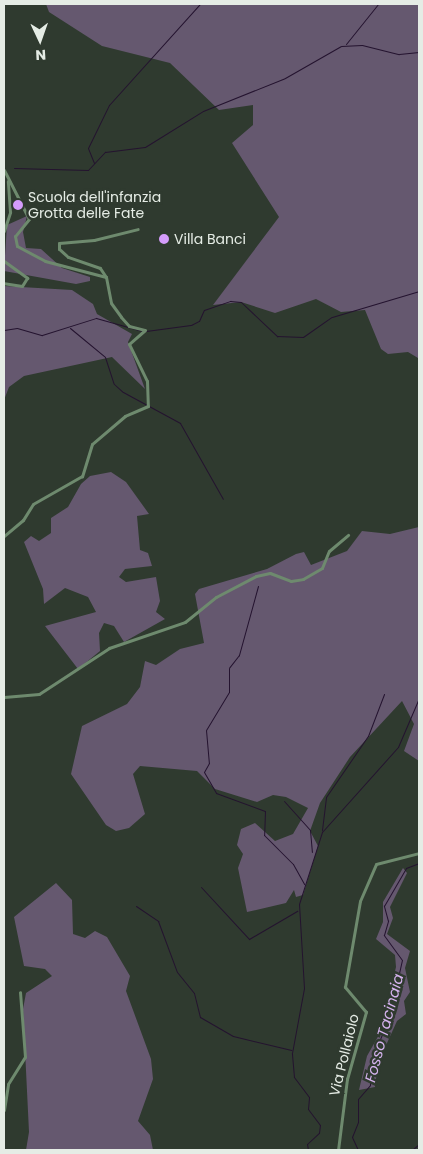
<!DOCTYPE html>
<html>
<head>
<meta charset="utf-8">
<style>
  body { margin:0 }
  #map { position:relative; width:423px; height:1154px; overflow:hidden; background:#2f3a2f; font-family:Poppins,sans-serif }
  div>[style] { position:absolute }
  .green>* { inset:0; background:#65586f }
  .stream>* { height:1px; margin:-0.5px; padding:0 0.5px; transform-origin:0.5px; border-radius:0.5px; background:#24132f }
  .minor>* { height:3px; margin:-1.5px; padding:0 1.5px; transform-origin:1.5px; border-radius:1.5px; background:#6e8a6e }
  .dots>* { width:14px; height:14px; translate:-50% -50%; box-sizing:border-box; border:2px solid #2f3a2f; border-radius:50% }
  span { translate:-50% -50%; white-space:nowrap; text-align:center; line-height:1.15; -webkit-text-stroke:5px #2f3a2f; paint-order:stroke }
  .poi-label { font-size:14px; color:#e5ece5 }
  .left { translate:0 -50%; text-align:left }
  .street-label { font-size:14px; color:#e5ece5 }
  .water-label { font-size:15px; color:#d5b3ee; font-style:italic }
  .frame { position:absolute; inset:0; border:5px solid #e5ece5; pointer-events:none }
  .north { position:absolute; left:15px; top:15px; width:50px; height:50px; -webkit-text-stroke:4px #2f3a2f; paint-order:stroke; rotate:177deg; font-size:14px; font-weight:700; line-height:20px; text-align:center; color:#e5ece5 }
  .north::after { content:''; display:block; margin:auto; width:18px; height:22px; background:#e5ece5; clip-path:polygon(50% 0,100% 100%,50% 72%,0 100%) }
</style>
</head>
<body>
<div id="map">
  <div class="green">
    <div style="clip-path:polygon(46px 4px,419px 4px,419px 381px,418px 358px,408px 352px,388px 354px,381px 349px,365px 310px,341px 312px,316px 299px,275px 313px,241px 302px,213px 305px,279px 217px,232px 143px,253px 125px,253px 105px,219px 110px,170px 63px,102px 46px,49px 12px)"></div>
    <div style="clip-path:polygon(27px 216px,23px 232px,26px 248px,41px 249px,62px 268px,90px 277px,90px 281px,76px 284px,4px 271px,7px 225px)"></div>
    <div style="clip-path:polygon(4px 286px,72px 290px,93px 304px,97px 314px,132px 334px,128px 342px,145px 389px,112px 357px,24px 376px,9px 387px,4px 400px)"></div>
    <div style="clip-path:polygon(111px 472px,126px 482px,149px 514px,137px 516px,140px 550px,148px 553px,152px 566px,125px 569px,119px 577px,126px 582px,156px 577px,160px 601px,156px 612px,165px 619px,124px 642px,114px 626px,104px 623px,99px 633px,100px 651px,78px 669px,45px 626px,96px 612px,88px 597px,65px 588px,44px 604px,43px 589px,24px 542px,31px 536px,39px 541px,51px 533px,51px 518px,68px 507px,81px 484px,90px 476px)"></div>
    <div style="clip-path:polygon(419px 527px,419px 761px,404px 751px,414px 724px,402px 701px,350px 757px,320px 803px,310px 831px,318px 846px,303px 895px,296px 897px,294px 890px,286px 903px,247px 912px,238px 868px,243px 854px,237px 845px,241px 829px,255px 823px,275px 841px,293px 834px,308px 808px,286px 797px,273px 795px,257px 802px,215px 789px,197px 771px,140px 766px,133px 774px,145px 814px,129px 828px,116px 831px,106px 825px,71px 774px,82px 726px,127px 704px,140px 687px,145px 661px,156px 665px,180px 649px,204px 643px,195px 594px,199px 589px,267px 569px,296px 554px,304px 552px,311px 565px,347px 551px,362px 531px,390px 534px)"></div>
    <div style="clip-path:polygon(403px 868px,407px 873px,390px 907px,393px 918px,387px 934px,410px 951px,405px 968px,410px 992px,404px 1001px,406px 1014px,397px 1021px,378px 1063px,375px 1087px,359px 1090px,367px 1056px,380px 1033px,396px 967px,395px 955px,376px 939px,383px 922px,383px 902px)"></div>
    <div style="clip-path:polygon(56px 883px,72px 900px,73px 934px,85px 938px,95px 931px,107px 937px,130px 976px,126px 991px,151px 1059px,153px 1079px,138px 1121px,150px 1135px,153px 1150px,26px 1150px,29px 1132px,23px 1009px,26px 993px,52px 976px,45px 969px,24px 966px,14px 917px)"></div>
  </div>
  <div class="stream">
    <div style="left:346px;top:44px;width:51px;rotate:-51.3deg"></div>
    <div style="left:94px;top:163px;width:16px;rotate:-112deg"></div>
    <div style="left:88px;top:148px;width:48px;rotate:-64deg"></div>
    <div style="left:109px;top:105px;width:136px;rotate:-48deg"></div>
    <div style="left:14px;top:168px;width:74px;rotate:1.5deg"></div>
    <div style="left:88px;top:170px;width:25px;rotate:-47deg"></div>
    <div style="left:105px;top:152px;width:40px;rotate:-7.1deg"></div>
    <div style="left:145px;top:147px;width:68px;rotate:-31.8deg"></div>
    <div style="left:203px;top:111px;width:88px;rotate:-21.9deg"></div>
    <div style="left:285px;top:78px;width:64px;rotate:-29.7deg"></div>
    <div style="left:341px;top:46px;width:21px;rotate:-3deg"></div>
    <div style="left:362px;top:45px;width:38px;rotate:14deg"></div>
    <div style="left:399px;top:54px;width:20px;rotate:-6deg"></div>
    <div style="left:70px;top:328px;width:45px;rotate:39.6deg"></div>
    <div style="left:105px;top:357px;width:28px;rotate:72deg"></div>
    <div style="left:114px;top:384px;width:12px;rotate:42deg"></div>
    <div style="left:123px;top:392px;width:65px;rotate:28.5deg"></div>
    <div style="left:180px;top:423px;width:87px;rotate:60.5deg"></div>
    <div style="left:4px;top:330px;width:13px;rotate:-9deg"></div>
    <div style="left:17px;top:328px;width:26px;rotate:16deg"></div>
    <div style="left:42px;top:335px;width:57px;rotate:-17.5deg"></div>
    <div style="left:96px;top:318px;width:48px;rotate:15.8deg"></div>
    <div style="left:146px;top:331px;width:45px;rotate:-7.6deg"></div>
    <div style="left:191px;top:325px;width:9px;rotate:-27deg"></div>
    <div style="left:199px;top:321px;width:12px;rotate:-66deg"></div>
    <div style="left:204px;top:310px;width:28px;rotate:-19deg"></div>
    <div style="left:230px;top:301px;width:11px;rotate:5deg"></div>
    <div style="left:241px;top:302px;width:50px;rotate:43.4deg"></div>
    <div style="left:277px;top:336px;width:26px;rotate:2deg"></div>
    <div style="left:303px;top:337px;width:35px;rotate:-35deg"></div>
    <div style="left:332px;top:317px;width:91px;rotate:-16.6deg"></div>
    <div style="left:258px;top:586px;width:72px;rotate:105.4deg"></div>
    <div style="left:239px;top:655px;width:16px;rotate:128deg"></div>
    <div style="left:229px;top:668px;width:24px;rotate:90deg"></div>
    <div style="left:229px;top:692px;width:44px;rotate:121.2deg"></div>
    <div style="left:206px;top:730px;width:33px;rotate:85deg"></div>
    <div style="left:209px;top:763px;width:10px;rotate:119deg"></div>
    <div style="left:204px;top:772px;width:24px;rotate:60deg"></div>
    <div style="left:216px;top:793px;width:52px;rotate:20.2deg"></div>
    <div style="left:265px;top:811px;width:24px;rotate:92deg"></div>
    <div style="left:264px;top:835px;width:41px;rotate:45deg"></div>
    <div style="left:293px;top:864px;width:23px;rotate:61deg"></div>
    <div style="left:284px;top:801px;width:39px;rotate:48deg"></div>
    <div style="left:310px;top:830px;width:22px;rotate:85deg"></div>
    <div style="left:322px;top:830px;width:33px;rotate:-83deg"></div>
    <div style="left:326px;top:797px;width:74px;rotate:-55.5deg"></div>
    <div style="left:368px;top:736px;width:45px;rotate:-69.1deg"></div>
    <div style="left:201px;top:887px;width:71px;rotate:47.3deg"></div>
    <div style="left:249px;top:939px;width:56px;rotate:-30.3deg"></div>
    <div style="left:136px;top:906px;width:27px;rotate:34deg"></div>
    <div style="left:158px;top:921px;width:54px;rotate:69.6deg"></div>
    <div style="left:177px;top:972px;width:27px;rotate:51deg"></div>
    <div style="left:194px;top:993px;width:25px;rotate:76deg"></div>
    <div style="left:200px;top:1017px;width:38px;rotate:30deg"></div>
    <div style="left:233px;top:1036px;width:60px;rotate:13.6deg"></div>
    <div style="left:308px;top:1150px;width:6px;rotate:-99deg"></div>
    <div style="left:307px;top:1144px;width:16px;rotate:-43deg"></div>
    <div style="left:319px;top:1133px;width:8px;rotate:-83deg"></div>
    <div style="left:320px;top:1125px;width:20px;rotate:-127deg"></div>
    <div style="left:308px;top:1109px;width:12px;rotate:-85deg"></div>
    <div style="left:309px;top:1097px;width:25px;rotate:-127deg"></div>
    <div style="left:294px;top:1077px;width:24px;rotate:-95deg"></div>
    <div style="left:292px;top:1053px;width:66px;rotate:-79.5deg"></div>
    <div style="left:304px;top:988px;width:84px;rotate:-93.4deg"></div>
    <div style="left:299px;top:904px;width:76px;rotate:-72.3deg"></div>
    <div style="left:322px;top:832px;width:114px;rotate:-48.2deg"></div>
    <div style="left:398px;top:747px;width:53px;rotate:-66.8deg"></div>
    <div style="left:358px;top:1150px;width:14px;rotate:-115deg"></div>
    <div style="left:352px;top:1137px;width:16px;rotate:-68deg"></div>
    <div style="left:358px;top:1122px;width:23px;rotate:-90deg"></div>
    <div style="left:358px;top:1099px;width:18px;rotate:-49deg"></div>
    <div style="left:370px;top:1085px;width:27px;rotate:-86deg"></div>
    <div style="left:372px;top:1058px;width:43px;rotate:-67deg"></div>
    <div style="left:389px;top:1018px;width:59px;rotate:-77.4deg"></div>
    <div style="left:402px;top:960px;width:31px;rotate:-126deg"></div>
    <div style="left:384px;top:935px;width:15px;rotate:-74deg"></div>
    <div style="left:388px;top:921px;width:16px;rotate:-105deg"></div>
    <div style="left:384px;top:906px;width:44px;rotate:-59.9deg"></div>
    <div style="left:406px;top:868px;width:14px;rotate:-21deg"></div>
    <div style="left:412px;top:1150px;width:9px;rotate:-41deg"></div>
  </div>
  <div class="minor">
    <div style="left:4px;top:170px;width:55px;rotate:63deg"></div>
    <div style="left:29px;top:219px;width:22px;rotate:129deg"></div>
    <div style="left:15px;top:236px;width:10px;rotate:79deg"></div>
    <div style="left:17px;top:246px;width:32px;rotate:28deg"></div>
    <div style="left:45px;top:261px;width:63px;rotate:14.7deg"></div>
    <div style="left:106px;top:277px;width:26px;rotate:79deg"></div>
    <div style="left:111px;top:303px;width:17px;rotate:54deg"></div>
    <div style="left:121px;top:317px;width:12px;rotate:48deg"></div>
    <div style="left:129px;top:326px;width:16px;rotate:14deg"></div>
    <div style="left:145px;top:330px;width:21px;rotate:139deg"></div>
    <div style="left:129px;top:344px;width:41px;rotate:64.1deg"></div>
    <div style="left:147px;top:381px;width:25px;rotate:88deg"></div>
    <div style="left:148px;top:406px;width:25px;rotate:157deg"></div>
    <div style="left:125px;top:416px;width:43px;rotate:139.7deg"></div>
    <div style="left:92px;top:444px;width:34px;rotate:107deg"></div>
    <div style="left:82px;top:476px;width:56px;rotate:150.3deg"></div>
    <div style="left:33px;top:504px;width:19px;rotate:122deg"></div>
    <div style="left:23px;top:520px;width:25px;rotate:140deg"></div>
    <div style="left:4px;top:231px;width:20px;rotate:-72deg"></div>
    <div style="left:10px;top:212px;width:31px;rotate:-94deg"></div>
    <div style="left:4px;top:261px;width:29px;rotate:36deg"></div>
    <div style="left:27px;top:278px;width:9px;rotate:122deg"></div>
    <div style="left:22px;top:286px;width:18px;rotate:-171deg"></div>
    <div style="left:106px;top:277px;width:11px;rotate:-124deg"></div>
    <div style="left:100px;top:268px;width:34px;rotate:-161deg"></div>
    <div style="left:68px;top:257px;width:12px;rotate:-138deg"></div>
    <div style="left:59px;top:249px;width:6px;rotate:-90deg"></div>
    <div style="left:59px;top:243px;width:35px;rotate:-5deg"></div>
    <div style="left:94px;top:240px;width:45px;rotate:-14deg"></div>
    <div style="left:4px;top:697px;width:35px;rotate:-5deg"></div>
    <div style="left:39px;top:694px;width:84px;rotate:-33.3deg"></div>
    <div style="left:109px;top:648px;width:80px;rotate:-18.9deg"></div>
    <div style="left:185px;top:622px;width:40px;rotate:-39deg"></div>
    <div style="left:216px;top:597px;width:45px;rotate:-27.7deg"></div>
    <div style="left:256px;top:576px;width:14px;rotate:-12deg"></div>
    <div style="left:270px;top:573px;width:22px;rotate:21deg"></div>
    <div style="left:291px;top:581px;width:12px;rotate:-9deg"></div>
    <div style="left:303px;top:579px;width:22px;rotate:-30deg"></div>
    <div style="left:322px;top:568px;width:18px;rotate:-68deg"></div>
    <div style="left:329px;top:551px;width:25px;rotate:-40deg"></div>
    <div style="left:4px;top:1110px;width:26px;rotate:-81deg"></div>
    <div style="left:8px;top:1084px;width:32px;rotate:-58deg"></div>
    <div style="left:25px;top:1057px;width:65px;rotate:-94.4deg"></div>
    <div style="left:338px;top:1150px;width:72px;rotate:-82.8deg"></div>
    <div style="left:347px;top:1079px;width:70px;rotate:-74.2deg"></div>
    <div style="left:366px;top:1012px;width:33px;rotate:-130deg"></div>
    <div style="left:345px;top:987px;width:87px;rotate:-80.1deg"></div>
    <div style="left:360px;top:901px;width:40px;rotate:-66.6deg"></div>
    <div style="left:376px;top:864px;width:44px;rotate:-14.3deg"></div>
  </div>
  <div class="dots">
    <div style="left:18px;top:205px;background:#d49cfb"></div>
    <div style="left:164px;top:239px;background:#d49cfb"></div>
  </div>
  <div class="poi-label">
    <span class="left" style="left:28px;top:205px">Scuola dell'infanzia<br>Grotta delle Fate</span>
    <span class="left" style="left:174px;top:239px">Villa Banci</span>
  </div>
  <div class="street-label">
    <span style="left:344px;top:1055px;rotate:-76deg">Via Pollaiolo</span>
  </div>
  <div class="water-label">
    <span style="left:384px;top:1028px;rotate:-75deg">Fosso Tacinaia</span>
  </div>
  <div class="frame"></div>
  <div class="north">N</div>
</div>
</body>
</html>
